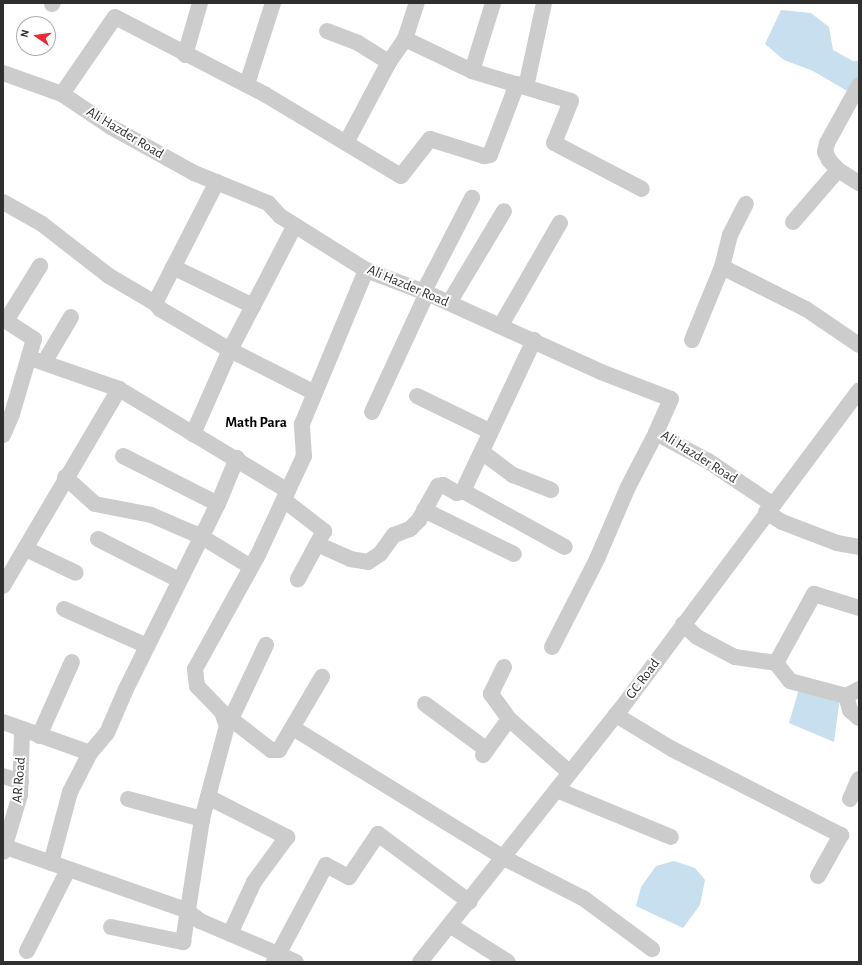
<!DOCTYPE html>
<html>
<head>
<meta charset="utf-8">
<style>
  body { margin:0 }
  #map { position:relative; width:862px; height:965px; overflow:hidden; background:#fff; font-family:"Alegreya Sans",sans-serif }
  div>[style] { position:absolute }
  .water>* { inset:0; background:#c7dfee }
  .minor>* { height:16px; margin:-8px; padding:0 8px; transform-origin:8px; border-radius:8px; background:#ccc }
  span { translate:-50% -50%; white-space:nowrap; text-align:center; line-height:1.15; -webkit-text-stroke:4px #fff; paint-order:stroke }
  .street-label { font-size:14px; color:#2f2f2f }
  .neighbourhood-label { font-size:15px; color:#000; font-weight:700 }
  .frame { position:absolute; inset:0; border:4px solid #2f2f2f; pointer-events:none }
  .north { position:absolute; left:16px; top:16px; width:40px; height:40px; box-sizing:border-box; background:#fff; border:1px solid #acacac; border-radius:50%; rotate:283deg; font-size:11px; font-weight:700; line-height:16px; text-align:center; color:#2f2f2f }
  .north::after { content:''; display:block; margin:auto; width:14px; height:18px; background:#ef2836; clip-path:polygon(50% 0,100% 100%,50% 72%,0 100%) }
</style>
</head>
<body>
<div id="map">
  <div class="water">
    <div style="clip-path:polygon(781px 10px,811px 13px,829px 27px,833px 50px,853px 61px,859px 61px,859px 98px,813px 71px,784px 60px,765px 44px)"></div>
    <div style="clip-path:polygon(799px 689px,840px 697px,834px 742px,789px 723px)"></div>
    <div style="clip-path:polygon(674px 861px,695px 868px,705px 880px,700px 905px,683px 928px,636px 906px,641px 887px,656px 866px)"></div>
  </div>
  <div class="minor">
    <div style="left:52px;top:4px;width:1px;rotate:-45deg"></div>
    <div style="left:327px;top:31px;width:33px;rotate:21deg"></div>
    <div style="left:358px;top:43px;width:36px;rotate:32deg"></div>
    <div style="left:405px;top:39px;width:74px;rotate:25.5deg"></div>
    <div style="left:472px;top:71px;width:103px;rotate:16.9deg"></div>
    <div style="left:571px;top:101px;width:45px;rotate:112deg"></div>
    <div style="left:554px;top:143px;width:99px;rotate:27.6deg"></div>
    <div style="left:185px;top:55px;width:54px;rotate:-73.9deg"></div>
    <div style="left:472px;top:71px;width:71px;rotate:-72.8deg"></div>
    <div style="left:3px;top:73px;width:63px;rotate:19.6deg"></div>
    <div style="left:62px;top:94px;width:59px;rotate:34deg"></div>
    <div style="left:111px;top:127px;width:95px;rotate:29deg"></div>
    <div style="left:194px;top:173px;width:80px;rotate:22.1deg"></div>
    <div style="left:268px;top:203px;width:18px;rotate:47deg"></div>
    <div style="left:280px;top:216px;width:102px;rotate:32.1deg"></div>
    <div style="left:366px;top:270px;width:65px;rotate:20.7deg"></div>
    <div style="left:427px;top:293px;width:191px;rotate:24.4deg"></div>
    <div style="left:601px;top:372px;width:75px;rotate:21.1deg"></div>
    <div style="left:671px;top:399px;width:37px;rotate:114deg"></div>
    <div style="left:656px;top:433px;width:59px;rotate:28.3deg"></div>
    <div style="left:708px;top:461px;width:77px;rotate:33.9deg"></div>
    <div style="left:247px;top:84px;width:85px;rotate:-72.2deg"></div>
    <div style="left:859px;top:85px;width:66px;rotate:118.9deg"></div>
    <div style="left:827px;top:143px;width:9px;rotate:103deg"></div>
    <div style="left:825px;top:152px;width:9px;rotate:63deg"></div>
    <div style="left:829px;top:160px;width:13px;rotate:48deg"></div>
    <div style="left:838px;top:170px;width:25px;rotate:32deg"></div>
    <div style="left:526px;top:87px;width:86px;rotate:-77.9deg"></div>
    <div style="left:62px;top:94px;width:93px;rotate:-55.5deg"></div>
    <div style="left:115px;top:17px;width:170px;rotate:27.3deg"></div>
    <div style="left:266px;top:95px;width:157px;rotate:31deg"></div>
    <div style="left:401px;top:176px;width:47px;rotate:-51.9deg"></div>
    <div style="left:430px;top:139px;width:57px;rotate:17.5deg"></div>
    <div style="left:484px;top:156px;width:6px;rotate:-9deg"></div>
    <div style="left:490px;top:155px;width:76px;rotate:-69.2deg"></div>
    <div style="left:346px;top:143px;width:92px;rotate:-62deg"></div>
    <div style="left:389px;top:62px;width:28px;rotate:-55deg"></div>
    <div style="left:405px;top:39px;width:38px;rotate:-72deg"></div>
    <div style="left:3px;top:202px;width:45px;rotate:29.4deg"></div>
    <div style="left:42px;top:224px;width:85px;rotate:37.8deg"></div>
    <div style="left:109px;top:276px;width:53px;rotate:30.4deg"></div>
    <div style="left:155px;top:303px;width:136px;rotate:-62.9deg"></div>
    <div style="left:793px;top:222px;width:69px;rotate:-49.1deg"></div>
    <div style="left:173px;top:267px;width:89px;rotate:26deg"></div>
    <div style="left:253px;top:306px;width:50px;rotate:117.6deg"></div>
    <div style="left:230px;top:350px;width:92px;rotate:113.8deg"></div>
    <div style="left:722px;top:267px;width:94px;rotate:26.6deg"></div>
    <div style="left:806px;top:309px;width:64px;rotate:34.2deg"></div>
    <div style="left:424px;top:291px;width:105px;rotate:-62.7deg"></div>
    <div style="left:155px;top:303px;width:8px;rotate:50deg"></div>
    <div style="left:160px;top:309px;width:81px;rotate:30.4deg"></div>
    <div style="left:230px;top:350px;width:95px;rotate:26.8deg"></div>
    <div style="left:449px;top:303px;width:107px;rotate:-59.1deg"></div>
    <div style="left:253px;top:306px;width:91px;rotate:-62.6deg"></div>
    <div style="left:3px;top:319px;width:37px;rotate:33deg"></div>
    <div style="left:34px;top:339px;width:78px;rotate:106.3deg"></div>
    <div style="left:12px;top:414px;width:23px;rotate:113deg"></div>
    <div style="left:6px;top:321px;width:65px;rotate:-58.3deg"></div>
    <div style="left:501px;top:325px;width:118px;rotate:-60deg"></div>
    <div style="left:692px;top:340px;width:79px;rotate:-67.7deg"></div>
    <div style="left:722px;top:267px;width:33px;rotate:-76deg"></div>
    <div style="left:730px;top:235px;width:35px;rotate:-63deg"></div>
    <div style="left:30px;top:358px;width:94px;rotate:19.2deg"></div>
    <div style="left:119px;top:389px;width:197px;rotate:31.1deg"></div>
    <div style="left:45px;top:361px;width:51px;rotate:-59.4deg"></div>
    <div style="left:417px;top:396px;width:82px;rotate:25.9deg"></div>
    <div style="left:372px;top:412px;width:131px;rotate:-65.2deg"></div>
    <div style="left:482px;top:452px;width:39px;rotate:37deg"></div>
    <div style="left:513px;top:475px;width:41px;rotate:21.5deg"></div>
    <div style="left:123px;top:456px;width:106px;rotate:26.8deg"></div>
    <div style="left:65px;top:477px;width:40px;rotate:42deg"></div>
    <div style="left:95px;top:504px;width:57px;rotate:11.1deg"></div>
    <div style="left:151px;top:515px;width:56px;rotate:23.3deg"></div>
    <div style="left:202px;top:537px;width:57px;rotate:31.5deg"></div>
    <div style="left:463px;top:491px;width:116px;rotate:28.8deg"></div>
    <div style="left:284px;top:500px;width:51px;rotate:37.8deg"></div>
    <div style="left:324px;top:531px;width:55px;rotate:118.4deg"></div>
    <div style="left:424px;top:510px;width:100px;rotate:26.1deg"></div>
    <div style="left:766px;top:512px;width:19px;rotate:32deg"></div>
    <div style="left:782px;top:522px;width:59px;rotate:20.9deg"></div>
    <div style="left:837px;top:543px;width:22px;rotate:10deg"></div>
    <div style="left:98px;top:539px;width:91px;rotate:26.8deg"></div>
    <div style="left:317px;top:544px;width:36px;rotate:24deg"></div>
    <div style="left:350px;top:559px;width:18px;rotate:9deg"></div>
    <div style="left:368px;top:562px;width:14px;rotate:-34deg"></div>
    <div style="left:380px;top:554px;width:24px;rotate:-54deg"></div>
    <div style="left:394px;top:535px;width:17px;rotate:-21deg"></div>
    <div style="left:410px;top:529px;width:13px;rotate:-45deg"></div>
    <div style="left:419px;top:520px;width:39px;rotate:-61deg"></div>
    <div style="left:438px;top:486px;width:5px;rotate:-11deg"></div>
    <div style="left:443px;top:485px;width:16px;rotate:30deg"></div>
    <div style="left:457px;top:493px;width:6px;rotate:-18deg"></div>
    <div style="left:463px;top:491px;width:167px;rotate:-64.8deg"></div>
    <div style="left:26px;top:549px;width:55px;rotate:25.6deg"></div>
    <div style="left:3px;top:586px;width:229px;rotate:-59.5deg"></div>
    <div style="left:64px;top:609px;width:91px;rotate:24deg"></div>
    <div style="left:683px;top:624px;width:19px;rotate:43deg"></div>
    <div style="left:697px;top:637px;width:43px;rotate:27.8deg"></div>
    <div style="left:735px;top:657px;width:41px;rotate:8.3deg"></div>
    <div style="left:776px;top:663px;width:23px;rotate:52deg"></div>
    <div style="left:790px;top:681px;width:58px;rotate:15deg"></div>
    <div style="left:846px;top:696px;width:15px;rotate:74deg"></div>
    <div style="left:850px;top:710px;width:12px;rotate:42deg"></div>
    <div style="left:552px;top:647px;width:99px;rotate:-62.9deg"></div>
    <div style="left:597px;top:559px;width:78px;rotate:-66.7deg"></div>
    <div style="left:628px;top:487px;width:61px;rotate:-62.6deg"></div>
    <div style="left:776px;top:663px;width:79px;rotate:-61.2deg"></div>
    <div style="left:814px;top:594px;width:47px;rotate:17.3deg"></div>
    <div style="left:504px;top:667px;width:30px;rotate:116deg"></div>
    <div style="left:491px;top:694px;width:31px;rotate:54deg"></div>
    <div style="left:509px;top:719px;width:81px;rotate:41.5deg"></div>
    <div style="left:846px;top:696px;width:15px;rotate:-28deg"></div>
    <div style="left:425px;top:704px;width:77px;rotate:36.6deg"></div>
    <div style="left:222px;top:712px;width:62px;rotate:37.8deg"></div>
    <div style="left:271px;top:750px;width:8px"></div>
    <div style="left:279px;top:750px;width:85px;rotate:-59.5deg"></div>
    <div style="left:616px;top:715px;width:66px;rotate:31.3deg"></div>
    <div style="left:672px;top:749px;width:190px;rotate:27deg"></div>
    <div style="left:841px;top:835px;width:47px;rotate:119.3deg"></div>
    <div style="left:231px;top:719px;width:82px;rotate:-64.7deg"></div>
    <div style="left:3px;top:722px;width:92px;rotate:19.6deg"></div>
    <div style="left:293px;top:728px;width:248px;rotate:31.6deg"></div>
    <div style="left:504px;top:858px;width:89px;rotate:26.9deg"></div>
    <div style="left:583px;top:898px;width:86px;rotate:36.5deg"></div>
    <div style="left:39px;top:736px;width:81px;rotate:-66deg"></div>
    <div style="left:483px;top:755px;width:44px;rotate:-54.2deg"></div>
    <div style="left:3px;top:776px;width:19px;rotate:18deg"></div>
    <div style="left:557px;top:790px;width:123px;rotate:22.4deg"></div>
    <div style="left:208px;top:797px;width:89px;rotate:26.9deg"></div>
    <div style="left:287px;top:837px;width:56px;rotate:126.3deg"></div>
    <div style="left:254px;top:882px;width:57px;rotate:114.8deg"></div>
    <div style="left:128px;top:799px;width:77px;rotate:15.1deg"></div>
    <div style="left:850px;top:799px;width:22px;rotate:-66deg"></div>
    <div style="left:3px;top:846px;width:194px;rotate:19.3deg"></div>
    <div style="left:186px;top:910px;width:18px;rotate:38deg"></div>
    <div style="left:200px;top:921px;width:104px;rotate:23.1deg"></div>
    <div style="left:3px;top:852px;width:59px;rotate:-73.4deg"></div>
    <div style="left:20px;top:795px;width:65px;rotate:-88.2deg"></div>
    <div style="left:51px;top:863px;width:73px;rotate:-75deg"></div>
    <div style="left:70px;top:792px;width:44px;rotate:-62.9deg"></div>
    <div style="left:90px;top:753px;width:26px;rotate:-50deg"></div>
    <div style="left:107px;top:733px;width:48px;rotate:-66.6deg"></div>
    <div style="left:126px;top:689px;width:207px;rotate:-63.6deg"></div>
    <div style="left:218px;top:504px;width:50px;rotate:-67.6deg"></div>
    <div style="left:451px;top:926px;width:67px;rotate:32.3deg"></div>
    <div style="left:111px;top:927px;width:74px;rotate:11.8deg"></div>
    <div style="left:183px;top:942px;width:124px;rotate:-81.2deg"></div>
    <div style="left:202px;top:819px;width:96px;rotate:-75deg"></div>
    <div style="left:227px;top:726px;width:15px;rotate:-110deg"></div>
    <div style="left:222px;top:712px;width:36px;rotate:-134deg"></div>
    <div style="left:197px;top:686px;width:17px;rotate:-97deg"></div>
    <div style="left:195px;top:669px;width:130px;rotate:-61.1deg"></div>
    <div style="left:258px;top:555px;width:109px;rotate:-65.1deg"></div>
    <div style="left:304px;top:456px;width:32px;rotate:-94deg"></div>
    <div style="left:302px;top:424px;width:167px;rotate:-67.4deg"></div>
    <div style="left:27px;top:951px;width:91px;rotate:-63.2deg"></div>
    <div style="left:274px;top:962px;width:110px;rotate:-61.8deg"></div>
    <div style="left:326px;top:865px;width:26px;rotate:28deg"></div>
    <div style="left:349px;top:877px;width:52px;rotate:-56deg"></div>
    <div style="left:378px;top:834px;width:114px;rotate:36.5deg"></div>
    <div style="left:420px;top:962px;width:322px;rotate:-51.6deg"></div>
    <div style="left:620px;top:710px;width:399px;rotate:-53.2deg"></div>
  </div>
  <div class="street-label">
    <span style="left:125px;top:133px;rotate:31deg">Ali Hazder Road</span>
    <span style="left:408px;top:286px;rotate:23deg">Ali Hazder Road</span>
    <span style="left:699px;top:457px;rotate:32deg">Ali Hazder Road</span>
    <span style="left:643px;top:679px;rotate:-53deg">GC Road</span>
    <span style="left:19px;top:780px;rotate:-85deg">AR Road</span>
  </div>
  <div class="neighbourhood-label">
    <span style="left:256px;top:423px">Math Para</span>
  </div>
  <div class="frame"></div>
  <div class="north">N</div>
</div>
</body>
</html>
